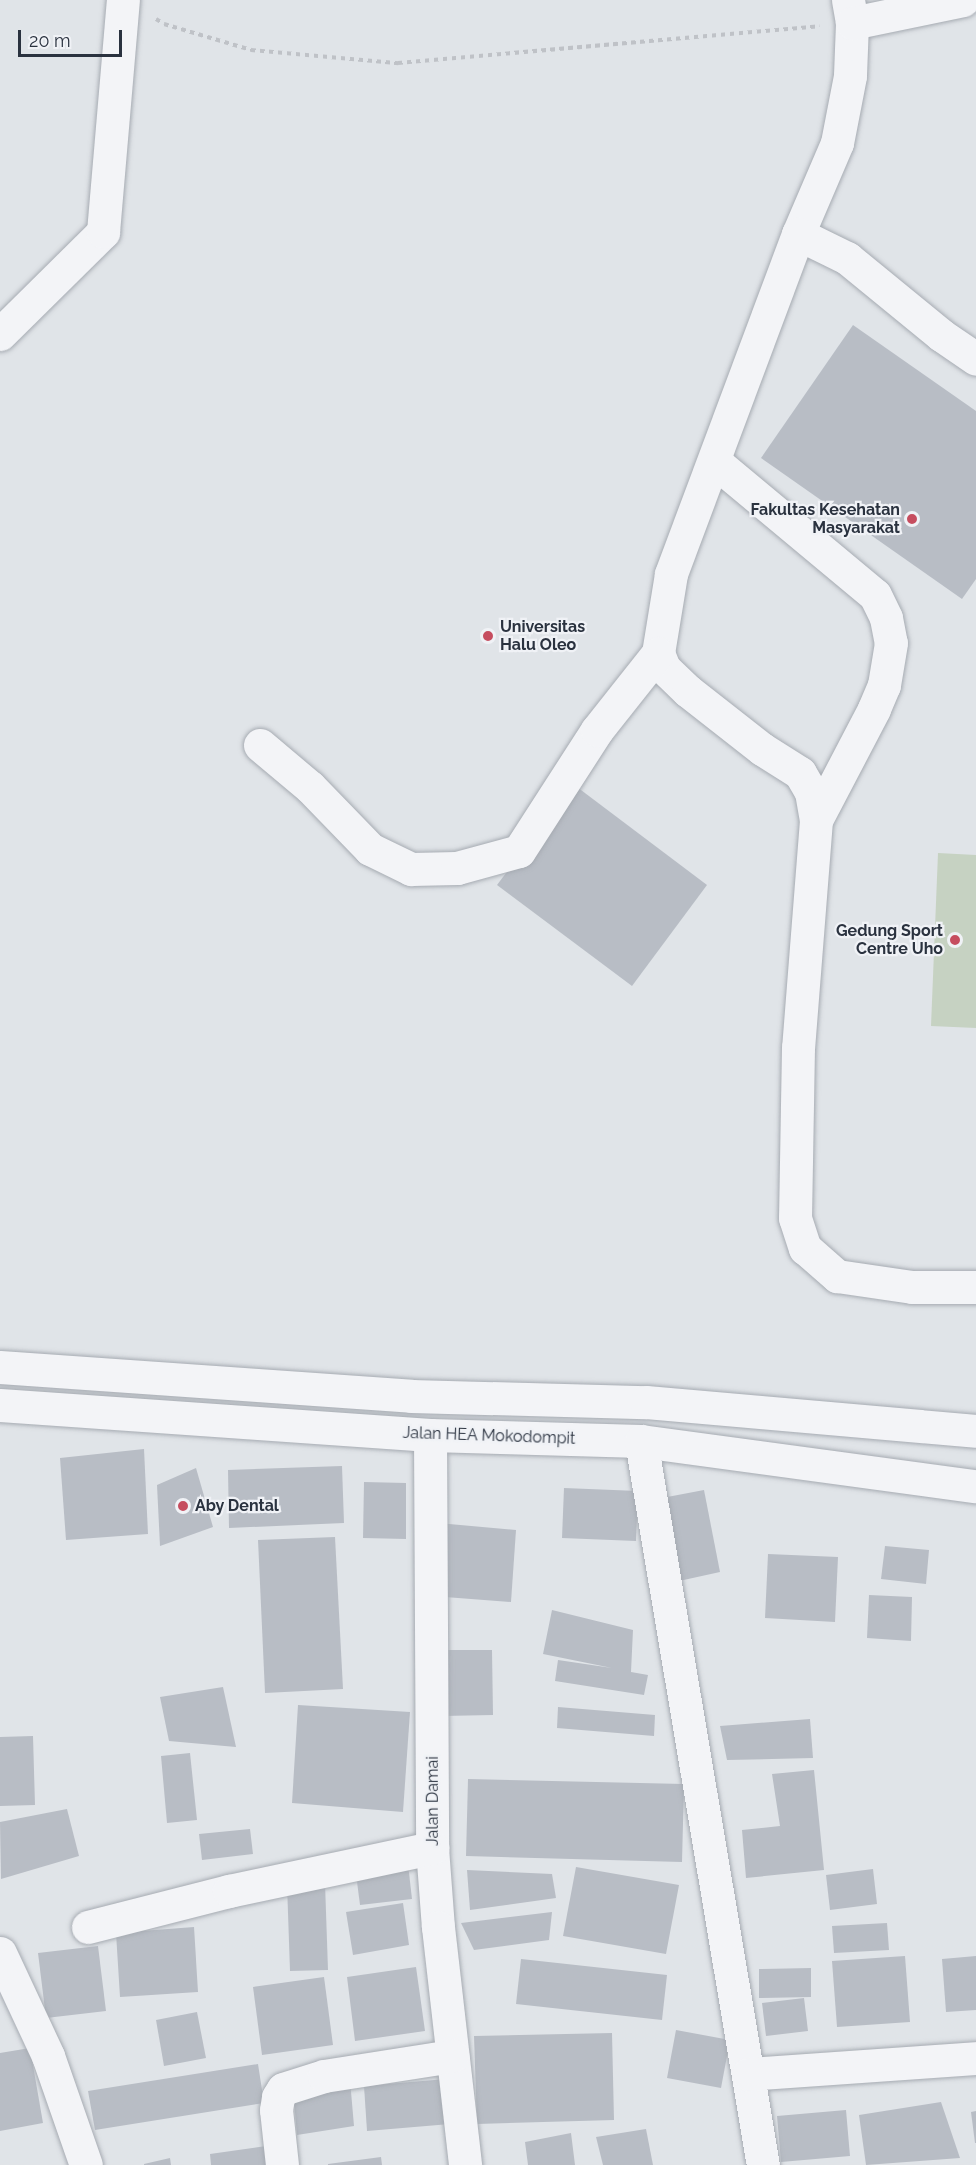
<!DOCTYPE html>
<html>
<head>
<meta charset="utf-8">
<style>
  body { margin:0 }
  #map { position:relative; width:976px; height:2165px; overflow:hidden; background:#e0e4e8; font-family:Raleway,sans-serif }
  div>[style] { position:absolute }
  .green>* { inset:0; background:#c6d2c2 }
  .building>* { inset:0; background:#b8bdc5 }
  .path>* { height:4px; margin-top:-2px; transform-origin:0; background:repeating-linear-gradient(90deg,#bfc2c7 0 4.5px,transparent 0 9px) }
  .roads { filter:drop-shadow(0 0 2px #a6abb2) drop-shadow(0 0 2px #a6abb2) }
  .minor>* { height:33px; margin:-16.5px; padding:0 16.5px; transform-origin:16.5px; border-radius:16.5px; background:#f3f4f7 }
  .dots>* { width:16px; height:16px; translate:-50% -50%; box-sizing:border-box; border:3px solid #f0f2f6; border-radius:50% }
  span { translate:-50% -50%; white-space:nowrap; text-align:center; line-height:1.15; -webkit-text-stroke:4.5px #f0f2f6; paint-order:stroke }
  .poi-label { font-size:16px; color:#2a323f; font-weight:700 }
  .right { translate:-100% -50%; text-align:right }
  .left { translate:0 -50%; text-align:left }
  .street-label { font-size:16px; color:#2a323f }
  .scale { position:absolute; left:18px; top:30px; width:104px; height:27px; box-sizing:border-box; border:3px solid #2a323f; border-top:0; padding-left:8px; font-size:18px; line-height:21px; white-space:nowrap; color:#2a323f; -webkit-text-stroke:4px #f0f2f6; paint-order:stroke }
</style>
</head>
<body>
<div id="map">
  <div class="green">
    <div style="clip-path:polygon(938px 853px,976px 855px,976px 1028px,931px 1026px)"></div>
  </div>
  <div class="building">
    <div style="clip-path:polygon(853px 325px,976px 411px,976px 579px,962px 599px,761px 458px)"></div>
    <div style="clip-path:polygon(573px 784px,707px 885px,632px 986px,497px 885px)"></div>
    <div style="clip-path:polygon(144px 1449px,148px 1534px,66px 1540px,60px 1458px)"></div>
    <div style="clip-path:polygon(342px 1466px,344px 1523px,229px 1528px,228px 1470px)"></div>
    <div style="clip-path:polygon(196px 1468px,213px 1527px,160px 1546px,157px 1485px)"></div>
    <div style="clip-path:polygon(364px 1482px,406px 1483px,406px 1539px,363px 1538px)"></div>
    <div style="clip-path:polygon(564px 1488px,638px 1491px,636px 1541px,562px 1538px)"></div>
    <div style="clip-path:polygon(704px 1490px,720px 1572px,679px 1581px,662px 1498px)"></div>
    <div style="clip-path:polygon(438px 1523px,516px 1530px,511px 1602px,432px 1596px)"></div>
    <div style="clip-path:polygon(335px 1537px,343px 1689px,265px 1693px,258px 1540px)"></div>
    <div style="clip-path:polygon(885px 1546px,929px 1550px,926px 1584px,881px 1579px)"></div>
    <div style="clip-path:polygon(768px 1554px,838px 1557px,835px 1622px,765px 1618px)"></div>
    <div style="clip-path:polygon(869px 1595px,912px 1597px,911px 1641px,867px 1638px)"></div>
    <div style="clip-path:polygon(552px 1610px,633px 1630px,631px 1672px,648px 1675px,644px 1695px,555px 1681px,558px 1660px,612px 1668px,543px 1654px)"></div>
    <div style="clip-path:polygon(441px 1650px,492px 1650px,493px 1715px,442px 1716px)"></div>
    <div style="clip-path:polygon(223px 1687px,236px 1747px,169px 1741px,160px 1697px)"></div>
    <div style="clip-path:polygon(298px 1705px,410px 1712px,403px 1812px,292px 1803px)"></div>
    <div style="clip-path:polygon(558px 1707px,655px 1715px,654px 1736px,557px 1728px)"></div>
    <div style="clip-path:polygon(810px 1719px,813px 1758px,727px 1760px,720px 1726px)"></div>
    <div style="clip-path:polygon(33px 1736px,35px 1805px,0 1806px,0 1737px)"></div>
    <div style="clip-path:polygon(190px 1753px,197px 1820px,167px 1823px,161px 1756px)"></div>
    <div style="clip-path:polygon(814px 1770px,824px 1870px,746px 1878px,742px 1830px,780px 1826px,772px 1774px)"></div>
    <div style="clip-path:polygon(468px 1779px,684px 1784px,682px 1862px,466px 1856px)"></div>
    <div style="clip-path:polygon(67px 1809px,79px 1856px,1px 1879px,0 1822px)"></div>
    <div style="clip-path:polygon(250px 1829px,253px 1854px,202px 1860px,199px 1834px)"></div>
    <div style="clip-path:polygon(408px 1864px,412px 1899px,360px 1905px,356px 1874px)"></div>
    <div style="clip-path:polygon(576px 1867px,679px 1885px,666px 1954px,563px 1936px)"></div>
    <div style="clip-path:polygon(873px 1869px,877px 1904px,830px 1910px,826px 1875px)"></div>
    <div style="clip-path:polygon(467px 1870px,552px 1874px,556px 1898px,470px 1910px)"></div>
    <div style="clip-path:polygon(325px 1883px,328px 1970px,290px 1971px,287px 1884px)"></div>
    <div style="clip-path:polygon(403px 1903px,409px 1945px,353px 1955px,346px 1912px)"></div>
    <div style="clip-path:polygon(552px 1912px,549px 1940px,474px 1950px,461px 1923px)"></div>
    <div style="clip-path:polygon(887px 1923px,889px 1950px,834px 1953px,832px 1926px)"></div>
    <div style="clip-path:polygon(194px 1927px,198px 1992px,120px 1997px,116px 1933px)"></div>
    <div style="clip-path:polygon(98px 1946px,106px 2011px,46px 2018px,38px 1953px)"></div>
    <div style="clip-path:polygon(905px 1956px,910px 2022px,837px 2027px,832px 1961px)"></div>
    <div style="clip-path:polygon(976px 1956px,976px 2010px,946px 2012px,942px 1959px)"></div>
    <div style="clip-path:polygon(521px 1959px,667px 1975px,662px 2020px,516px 2004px)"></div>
    <div style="clip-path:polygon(416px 1967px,425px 2031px,355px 2041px,347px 1977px)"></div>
    <div style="clip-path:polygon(811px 1968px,811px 1997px,759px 1998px,759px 1969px)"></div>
    <div style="clip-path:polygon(324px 1977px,333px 2045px,262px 2055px,253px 1987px)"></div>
    <div style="clip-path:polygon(804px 1998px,808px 2031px,766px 2036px,762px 2003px)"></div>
    <div style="clip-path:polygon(197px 2012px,206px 2058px,164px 2066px,156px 2020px)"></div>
    <div style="clip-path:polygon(676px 2030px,730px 2040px,721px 2088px,667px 2078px)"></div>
    <div style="clip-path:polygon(612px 2033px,614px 2120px,477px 2124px,474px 2036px)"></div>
    <div style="clip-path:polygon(30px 2048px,43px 2123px,0 2131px,0 2053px)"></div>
    <div style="clip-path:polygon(258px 2064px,264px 2103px,95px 2130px,88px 2091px)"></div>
    <div style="clip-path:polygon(446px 2079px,450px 2124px,367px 2131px,364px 2086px)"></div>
    <div style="clip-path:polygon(350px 2080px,354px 2126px,297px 2135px,293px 2090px)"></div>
    <div style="clip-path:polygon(941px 2102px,960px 2158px,866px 2165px,859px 2115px)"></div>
    <div style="clip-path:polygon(846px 2110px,850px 2156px,781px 2162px,777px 2116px)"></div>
    <div style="clip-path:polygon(976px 2111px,976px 2143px,975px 2143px,971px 2112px)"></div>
    <div style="clip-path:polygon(646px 2129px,653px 2165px,603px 2165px,596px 2137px)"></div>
    <div style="clip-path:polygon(571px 2133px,575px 2165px,528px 2165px,525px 2142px)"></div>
    <div style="clip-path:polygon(266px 2146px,268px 2165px,211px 2165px,210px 2154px)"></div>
    <div style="clip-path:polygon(381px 2157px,382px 2165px,328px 2165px,328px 2164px)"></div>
    <div style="clip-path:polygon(170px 2158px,171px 2165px,144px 2165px,144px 2164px)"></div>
  </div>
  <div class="path">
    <div style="left:156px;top:19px;width:9px;rotate:32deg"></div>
    <div style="left:164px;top:24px;width:91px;rotate:16.6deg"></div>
    <div style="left:251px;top:50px;width:148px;rotate:5.1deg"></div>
    <div style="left:398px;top:63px;width:423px;rotate:-5deg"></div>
  </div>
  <div class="roads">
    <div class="minor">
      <div style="left:848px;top:0;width:23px;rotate:80deg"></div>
      <div style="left:852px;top:23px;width:53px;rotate:92.2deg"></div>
      <div style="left:850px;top:76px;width:68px;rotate:101deg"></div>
      <div style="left:837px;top:143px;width:99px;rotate:113.2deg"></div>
      <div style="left:798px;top:234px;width:363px;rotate:110.5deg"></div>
      <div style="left:671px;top:574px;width:80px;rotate:99.3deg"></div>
      <div style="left:658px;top:653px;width:16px;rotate:68deg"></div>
      <div style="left:664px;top:668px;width:33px;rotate:44deg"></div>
      <div style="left:688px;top:691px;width:94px;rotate:38.1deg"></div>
      <div style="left:762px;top:749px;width:45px;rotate:32.3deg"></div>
      <div style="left:800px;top:773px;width:22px;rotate:60deg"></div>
      <div style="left:811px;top:792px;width:28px;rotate:80deg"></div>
      <div style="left:816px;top:820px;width:228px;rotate:94.5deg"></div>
      <div style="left:798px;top:1047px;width:171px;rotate:91deg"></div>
      <div style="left:795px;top:1218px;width:32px;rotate:72deg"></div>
      <div style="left:805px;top:1248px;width:43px;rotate:41.2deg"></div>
      <div style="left:837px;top:1276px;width:76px;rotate:8.3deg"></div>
      <div style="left:912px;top:1287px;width:64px"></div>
      <div style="left:852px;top:23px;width:113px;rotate:-11.7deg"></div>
      <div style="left:798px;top:234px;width:55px;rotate:26.1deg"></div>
      <div style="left:847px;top:258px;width:122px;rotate:39.3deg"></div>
      <div style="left:941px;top:335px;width:42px;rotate:34.4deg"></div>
      <div style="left:0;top:334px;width:145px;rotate:-44.7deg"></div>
      <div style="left:103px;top:232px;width:233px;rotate:-85.1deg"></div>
      <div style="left:714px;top:461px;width:209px;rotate:39.8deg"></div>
      <div style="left:875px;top:595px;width:25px;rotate:64deg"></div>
      <div style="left:886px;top:618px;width:25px;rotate:79deg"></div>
      <div style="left:891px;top:643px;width:43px;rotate:99.5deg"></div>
      <div style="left:884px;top:685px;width:26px;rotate:113deg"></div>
      <div style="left:874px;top:709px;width:125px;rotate:117.6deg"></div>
      <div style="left:260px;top:745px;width:65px;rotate:40deg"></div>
      <div style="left:310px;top:787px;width:86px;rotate:45.9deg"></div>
      <div style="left:370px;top:849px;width:46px;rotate:26deg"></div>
      <div style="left:411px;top:869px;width:46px;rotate:-1.2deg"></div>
      <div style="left:457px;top:868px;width:64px;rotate:-15.3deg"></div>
      <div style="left:519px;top:851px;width:144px;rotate:-57.2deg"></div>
      <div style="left:597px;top:730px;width:98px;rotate:-51.6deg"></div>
      <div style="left:0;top:1367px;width:412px;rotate:4deg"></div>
      <div style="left:411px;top:1396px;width:235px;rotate:1.5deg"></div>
      <div style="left:646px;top:1402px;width:331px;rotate:5deg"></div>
      <div style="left:0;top:1405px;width:431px;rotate:4deg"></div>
      <div style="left:430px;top:1435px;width:211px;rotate:1.6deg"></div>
      <div style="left:641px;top:1441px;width:338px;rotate:7.7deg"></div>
      <div style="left:430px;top:1435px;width:413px;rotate:89.7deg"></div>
      <div style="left:432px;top:1848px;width:79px;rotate:85.7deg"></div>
      <div style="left:438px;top:1927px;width:240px;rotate:83.5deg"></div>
      <div style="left:641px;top:1441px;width:734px;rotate:80.44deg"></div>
      <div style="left:88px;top:1927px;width:146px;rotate:-14.3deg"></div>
      <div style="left:229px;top:1891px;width:208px;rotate:-12deg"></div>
      <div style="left:0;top:1953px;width:114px;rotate:65deg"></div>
      <div style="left:48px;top:2056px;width:115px;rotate:70.8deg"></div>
      <div style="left:748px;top:2074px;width:229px;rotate:-4deg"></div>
      <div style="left:282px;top:2165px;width:55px;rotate:-96.2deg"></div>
      <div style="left:276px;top:2110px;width:13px;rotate:-81deg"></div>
      <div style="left:278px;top:2097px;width:9px;rotate:-58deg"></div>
      <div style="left:283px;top:2089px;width:43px;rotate:-17.6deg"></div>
      <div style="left:324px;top:2076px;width:130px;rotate:-8.9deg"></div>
    </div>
  </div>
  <div class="dots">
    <div style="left:912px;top:519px;background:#c64d5f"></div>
    <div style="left:488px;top:636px;background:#c64d5f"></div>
    <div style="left:955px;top:940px;background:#c64d5f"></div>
    <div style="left:183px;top:1506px;background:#c64d5f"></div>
  </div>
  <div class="poi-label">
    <span class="right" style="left:900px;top:519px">Fakultas Kesehatan<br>Masyarakat</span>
    <span class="left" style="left:500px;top:636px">Universitas<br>Halu Oleo</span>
    <span class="right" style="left:943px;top:940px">Gedung Sport<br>Centre Uho</span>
    <span class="left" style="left:195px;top:1506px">Aby Dental</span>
  </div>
  <div class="street-label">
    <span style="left:489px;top:1436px;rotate:2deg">Jalan HEA Mokodompit</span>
    <span style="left:433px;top:1801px;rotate:-90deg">Jalan Damai</span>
  </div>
  <div class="scale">20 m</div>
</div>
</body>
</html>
